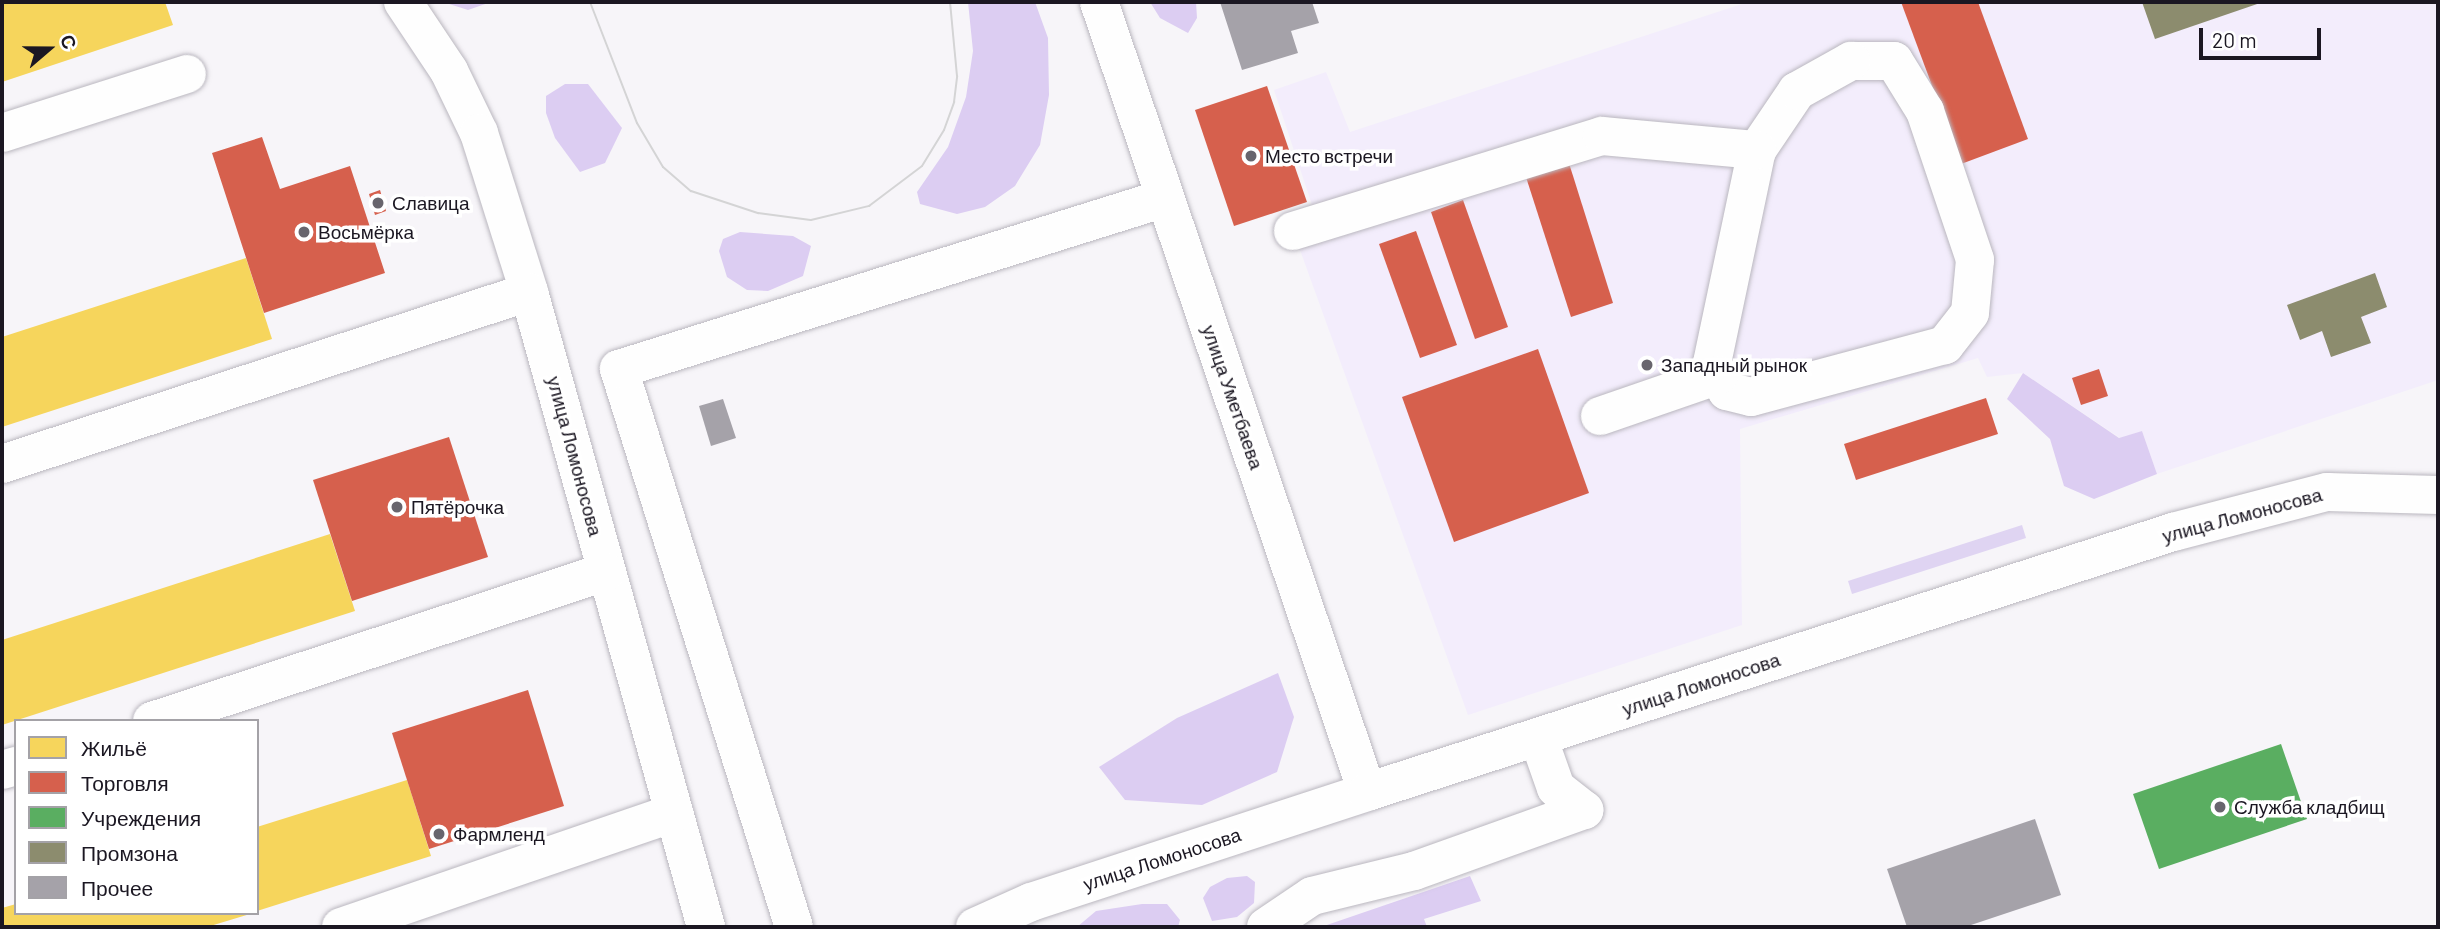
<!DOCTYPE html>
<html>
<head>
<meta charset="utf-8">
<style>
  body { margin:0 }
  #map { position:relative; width:2440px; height:929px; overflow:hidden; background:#f7f5f9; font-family:Barlow,sans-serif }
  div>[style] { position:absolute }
  .built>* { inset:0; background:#f3edfc }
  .green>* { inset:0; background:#dfd4f2 }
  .forest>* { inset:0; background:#dccdf2 }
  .homes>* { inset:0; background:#f6d55c }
  .shops>* { inset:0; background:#d6604d }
  .public>* { inset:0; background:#5aae61 }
  .industry>* { inset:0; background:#8c8c6e }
  .building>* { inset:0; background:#a5a2a9 }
  .roads { filter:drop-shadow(0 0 2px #bab7bf) drop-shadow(0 0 2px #bab7bf) }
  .minor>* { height:38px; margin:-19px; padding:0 19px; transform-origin:19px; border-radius:19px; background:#fefefe }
  .major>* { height:38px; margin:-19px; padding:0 19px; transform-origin:19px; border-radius:19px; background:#fefefe }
  .tram>* { height:2px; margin:-1px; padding:0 1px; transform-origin:1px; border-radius:1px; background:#d4d4d5 }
  .dots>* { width:19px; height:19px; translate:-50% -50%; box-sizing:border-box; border:4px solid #fff; border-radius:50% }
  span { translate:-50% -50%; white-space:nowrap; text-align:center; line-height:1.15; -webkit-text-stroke:7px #fff; paint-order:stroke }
  .poi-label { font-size:19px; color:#1b1722 }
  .left { translate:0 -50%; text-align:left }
  .street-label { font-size:19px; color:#1b1722 }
  .frame { position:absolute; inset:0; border:4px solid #1b1722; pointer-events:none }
  .legend { position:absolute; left:14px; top:719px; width:245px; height:196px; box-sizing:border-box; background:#fff; border:2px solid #a4a2a7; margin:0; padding:9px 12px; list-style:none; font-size:21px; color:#1b1722 }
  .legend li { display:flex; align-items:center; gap:14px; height:35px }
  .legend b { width:35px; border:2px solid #a4a2a7 }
  .north { position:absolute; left:14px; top:14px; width:70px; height:70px; -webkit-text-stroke:5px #fff; paint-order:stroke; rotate:70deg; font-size:19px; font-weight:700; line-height:28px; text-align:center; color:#1b1722 }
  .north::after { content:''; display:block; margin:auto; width:24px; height:32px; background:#1b1722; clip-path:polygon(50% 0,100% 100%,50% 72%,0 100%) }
  .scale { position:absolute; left:2199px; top:28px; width:122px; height:32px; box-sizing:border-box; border:4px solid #1b1722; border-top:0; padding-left:9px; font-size:21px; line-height:24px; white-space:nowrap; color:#1b1722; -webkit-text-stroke:5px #fff; paint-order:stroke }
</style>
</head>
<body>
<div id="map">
  <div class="built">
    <div style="clip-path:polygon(1748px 2px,2438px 2px,2438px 380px,2157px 474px,2142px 431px,2120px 438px,2023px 373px,1987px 377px,1978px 358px,1740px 429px,1742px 625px,1468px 715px,1287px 214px,1312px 205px,1274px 90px,1326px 72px,1350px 132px)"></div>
  </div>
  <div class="green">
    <div style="clip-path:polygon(2022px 525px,2026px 538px,1852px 594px,1848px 581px)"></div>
  </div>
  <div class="forest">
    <div style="clip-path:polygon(443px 2px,491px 2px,468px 10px)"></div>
    <div style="clip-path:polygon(968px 2px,1035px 2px,1048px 38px,1049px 95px,1040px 145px,1015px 186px,985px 207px,957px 214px,920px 204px,917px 192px,948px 147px,966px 97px,973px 51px)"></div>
    <div style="clip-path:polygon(1150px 2px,1196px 2px,1197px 18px,1188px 33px,1160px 18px)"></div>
    <div style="clip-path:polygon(565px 84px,588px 84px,622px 128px,605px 163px,580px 172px,555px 138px,546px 113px,546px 96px)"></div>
    <div style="clip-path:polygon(740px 232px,793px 236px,811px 246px,803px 276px,768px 291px,747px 290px,727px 277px,719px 251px,723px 239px)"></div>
    <div style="clip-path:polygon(2023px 373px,2119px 438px,2142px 431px,2157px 474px,2094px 499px,2064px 486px,2050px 439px,2007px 399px)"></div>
    <div style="clip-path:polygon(1278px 673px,1294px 717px,1277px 772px,1202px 805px,1125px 800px,1099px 767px,1177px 718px)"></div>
    <div style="clip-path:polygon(1247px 876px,1255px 882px,1254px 903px,1237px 917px,1212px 921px,1203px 898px,1210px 887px,1227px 878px)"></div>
    <div style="clip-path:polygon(1470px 876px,1481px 901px,1424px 919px,1427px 927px,1321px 927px)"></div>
    <div style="clip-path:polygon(1142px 904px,1167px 904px,1180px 920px,1178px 927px,1077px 927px,1096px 911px)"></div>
  </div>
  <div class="homes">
    <div style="clip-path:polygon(2px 2px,165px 2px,173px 25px,2px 82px)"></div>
    <div style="clip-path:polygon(246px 258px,272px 339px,2px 427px,2px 337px)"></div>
    <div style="clip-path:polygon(330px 534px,355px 611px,2px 725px,2px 640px)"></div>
    <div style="clip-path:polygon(407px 780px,431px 856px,257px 911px,257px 827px)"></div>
    <div style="clip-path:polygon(16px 904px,16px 913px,250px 914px,207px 927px,2px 927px,2px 908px)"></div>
  </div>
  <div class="shops">
    <div style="clip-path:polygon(1901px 2px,1978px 2px,2028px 139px,1961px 164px)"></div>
    <div style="clip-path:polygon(1267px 86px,1307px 202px,1234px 226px,1195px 110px)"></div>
    <div style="clip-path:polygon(262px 137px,280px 189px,350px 166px,385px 273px,264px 313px,212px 153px)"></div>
    <div style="clip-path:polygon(1568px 160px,1613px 303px,1571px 317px,1525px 174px)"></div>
    <div style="clip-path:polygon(380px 190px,386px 211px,375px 215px,369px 194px)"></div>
    <div style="clip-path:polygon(1463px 200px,1508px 327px,1475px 339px,1431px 212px)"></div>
    <div style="clip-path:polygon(1416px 231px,1457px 345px,1420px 358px,1379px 244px)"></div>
    <div style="clip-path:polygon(1538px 349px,1589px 493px,1454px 542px,1402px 397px)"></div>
    <div style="clip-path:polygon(2099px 369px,2108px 396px,2081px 405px,2072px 378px)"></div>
    <div style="clip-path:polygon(1986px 398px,1998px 434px,1856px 480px,1844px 444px)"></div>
    <div style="clip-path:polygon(449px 437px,488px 557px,352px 601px,313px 480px)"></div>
    <div style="clip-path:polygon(528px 690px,564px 806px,429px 849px,392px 733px)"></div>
  </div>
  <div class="public">
    <div style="clip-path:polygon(2281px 744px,2307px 819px,2159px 869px,2133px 794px)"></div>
  </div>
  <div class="industry">
    <div style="clip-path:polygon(2142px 2px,2263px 2px,2155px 39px)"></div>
    <div style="clip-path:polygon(2375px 273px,2387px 307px,2361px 317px,2371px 343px,2331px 357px,2322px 331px,2300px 340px,2287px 305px)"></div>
  </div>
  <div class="building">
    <div style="clip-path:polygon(1220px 2px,1312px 2px,1319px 23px,1291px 31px,1298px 53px,1242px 70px)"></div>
    <div style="clip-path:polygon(723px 399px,736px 438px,711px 446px,699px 406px)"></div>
    <div style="clip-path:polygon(2035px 819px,2061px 895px,1965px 927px,1907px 927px,1887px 869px)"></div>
  </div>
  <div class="roads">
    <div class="minor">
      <div style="left:403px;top:2px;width:83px;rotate:56.3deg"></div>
      <div style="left:449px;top:71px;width:69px;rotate:64.2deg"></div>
      <div style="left:479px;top:133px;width:167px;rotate:72.5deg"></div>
      <div style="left:529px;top:292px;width:659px;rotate:74.42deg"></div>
      <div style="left:1851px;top:61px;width:43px"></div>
      <div style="left:1894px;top:61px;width:59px;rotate:58.2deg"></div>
      <div style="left:1925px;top:111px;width:157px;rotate:71.4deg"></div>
      <div style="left:1975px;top:260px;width:53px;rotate:95.4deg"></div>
      <div style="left:1970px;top:313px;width:41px;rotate:128deg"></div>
      <div style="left:1945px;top:345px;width:201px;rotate:165deg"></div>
      <div style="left:1751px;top:397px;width:25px;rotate:-166deg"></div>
      <div style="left:1727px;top:391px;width:32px;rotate:-118deg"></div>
      <div style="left:1712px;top:363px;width:218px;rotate:-78.1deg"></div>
      <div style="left:1757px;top:150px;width:71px;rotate:-55.9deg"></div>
      <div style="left:1797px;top:91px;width:62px;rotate:-29.1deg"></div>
      <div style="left:2px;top:133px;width:194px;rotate:-17.7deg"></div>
      <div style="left:1293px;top:231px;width:323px;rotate:-17.1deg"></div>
      <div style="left:1602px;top:136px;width:156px;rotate:5.2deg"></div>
      <div style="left:1600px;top:416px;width:126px;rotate:-19deg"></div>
      <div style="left:2px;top:464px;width:554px;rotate:-18.08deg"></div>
      <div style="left:152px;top:721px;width:478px;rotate:-18.2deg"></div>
      <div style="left:1538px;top:737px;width:54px;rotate:70.6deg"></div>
      <div style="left:1556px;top:788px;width:36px;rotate:38deg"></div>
      <div style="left:2px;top:770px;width:15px;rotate:-16deg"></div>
      <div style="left:341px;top:927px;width:352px;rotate:-18.9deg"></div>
      <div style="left:794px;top:927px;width:585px;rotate:-107.41deg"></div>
      <div style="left:619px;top:369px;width:572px;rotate:-17.39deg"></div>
      <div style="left:975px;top:927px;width:61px;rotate:-24.1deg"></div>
      <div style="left:1031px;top:902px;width:354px;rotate:-18.1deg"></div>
      <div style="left:1266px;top:927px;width:55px;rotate:-34deg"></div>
      <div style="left:1312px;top:896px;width:105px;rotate:-13.8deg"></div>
      <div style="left:1414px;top:871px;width:181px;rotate:-19.7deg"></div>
    </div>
    <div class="major">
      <div style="left:1099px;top:2px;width:834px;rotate:71.26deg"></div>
      <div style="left:1367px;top:792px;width:847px;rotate:-17.88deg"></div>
      <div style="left:2173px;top:532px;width:159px;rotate:-14.6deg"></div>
      <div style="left:2327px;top:492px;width:111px;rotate:1.5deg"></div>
    </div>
  </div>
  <div class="tram">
    <div style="left:590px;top:2px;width:130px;rotate:68.8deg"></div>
    <div style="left:637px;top:123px;width:51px;rotate:59.4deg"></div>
    <div style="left:663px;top:167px;width:37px;rotate:41deg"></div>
    <div style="left:691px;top:191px;width:71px;rotate:18.2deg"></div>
    <div style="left:758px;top:213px;width:53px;rotate:7.5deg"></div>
    <div style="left:811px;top:220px;width:60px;rotate:-13.6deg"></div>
    <div style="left:869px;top:206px;width:66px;rotate:-37deg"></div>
    <div style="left:922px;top:166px;width:42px;rotate:-58.6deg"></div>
    <div style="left:944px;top:130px;width:30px;rotate:-70deg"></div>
    <div style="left:954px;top:102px;width:26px;rotate:-83deg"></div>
    <div style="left:957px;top:76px;width:74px;rotate:-95.4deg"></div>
  </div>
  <div class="dots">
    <div style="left:1251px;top:156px;background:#68656d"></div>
    <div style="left:378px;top:203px;background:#68656d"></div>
    <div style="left:304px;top:232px;background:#68656d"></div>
    <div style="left:1647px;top:365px;background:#68656d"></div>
    <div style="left:397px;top:507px;background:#68656d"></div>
    <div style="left:2220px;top:807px;background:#68656d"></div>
    <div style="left:439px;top:834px;background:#68656d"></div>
  </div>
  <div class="poi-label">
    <span class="left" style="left:1265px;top:156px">Место встречи</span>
    <span class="left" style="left:392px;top:203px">Славица</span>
    <span class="left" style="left:318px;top:232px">Восьмёрка</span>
    <span class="left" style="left:1661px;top:365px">Западный рынок</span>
    <span class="left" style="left:411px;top:507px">Пятёрочка</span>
    <span class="left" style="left:2234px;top:807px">Служба кладбищ</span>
    <span class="left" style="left:453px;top:834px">Фармленд</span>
  </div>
  <div class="street-label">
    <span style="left:1233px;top:397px;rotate:71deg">улица Уметбаева</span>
    <span style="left:575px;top:456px;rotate:75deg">улица Ломоносова</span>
    <span style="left:2242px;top:515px;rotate:-15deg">улица Ломоносова</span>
    <span style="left:1701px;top:684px;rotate:-18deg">улица Ломоносова</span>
    <span style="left:1162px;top:859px;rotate:-18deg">улица Ломоносова</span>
  </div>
  <div class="frame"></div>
  <ul class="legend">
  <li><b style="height:19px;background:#f6d55c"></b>Жильё</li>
  <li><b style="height:19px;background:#d6604d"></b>Торговля</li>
  <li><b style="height:19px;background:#5aae61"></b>Учреждения</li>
  <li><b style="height:19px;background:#8c8c6e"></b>Промзона</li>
  <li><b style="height:19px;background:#a5a2a9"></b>Прочее</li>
  </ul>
  <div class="north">С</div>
  <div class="scale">20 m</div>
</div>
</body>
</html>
